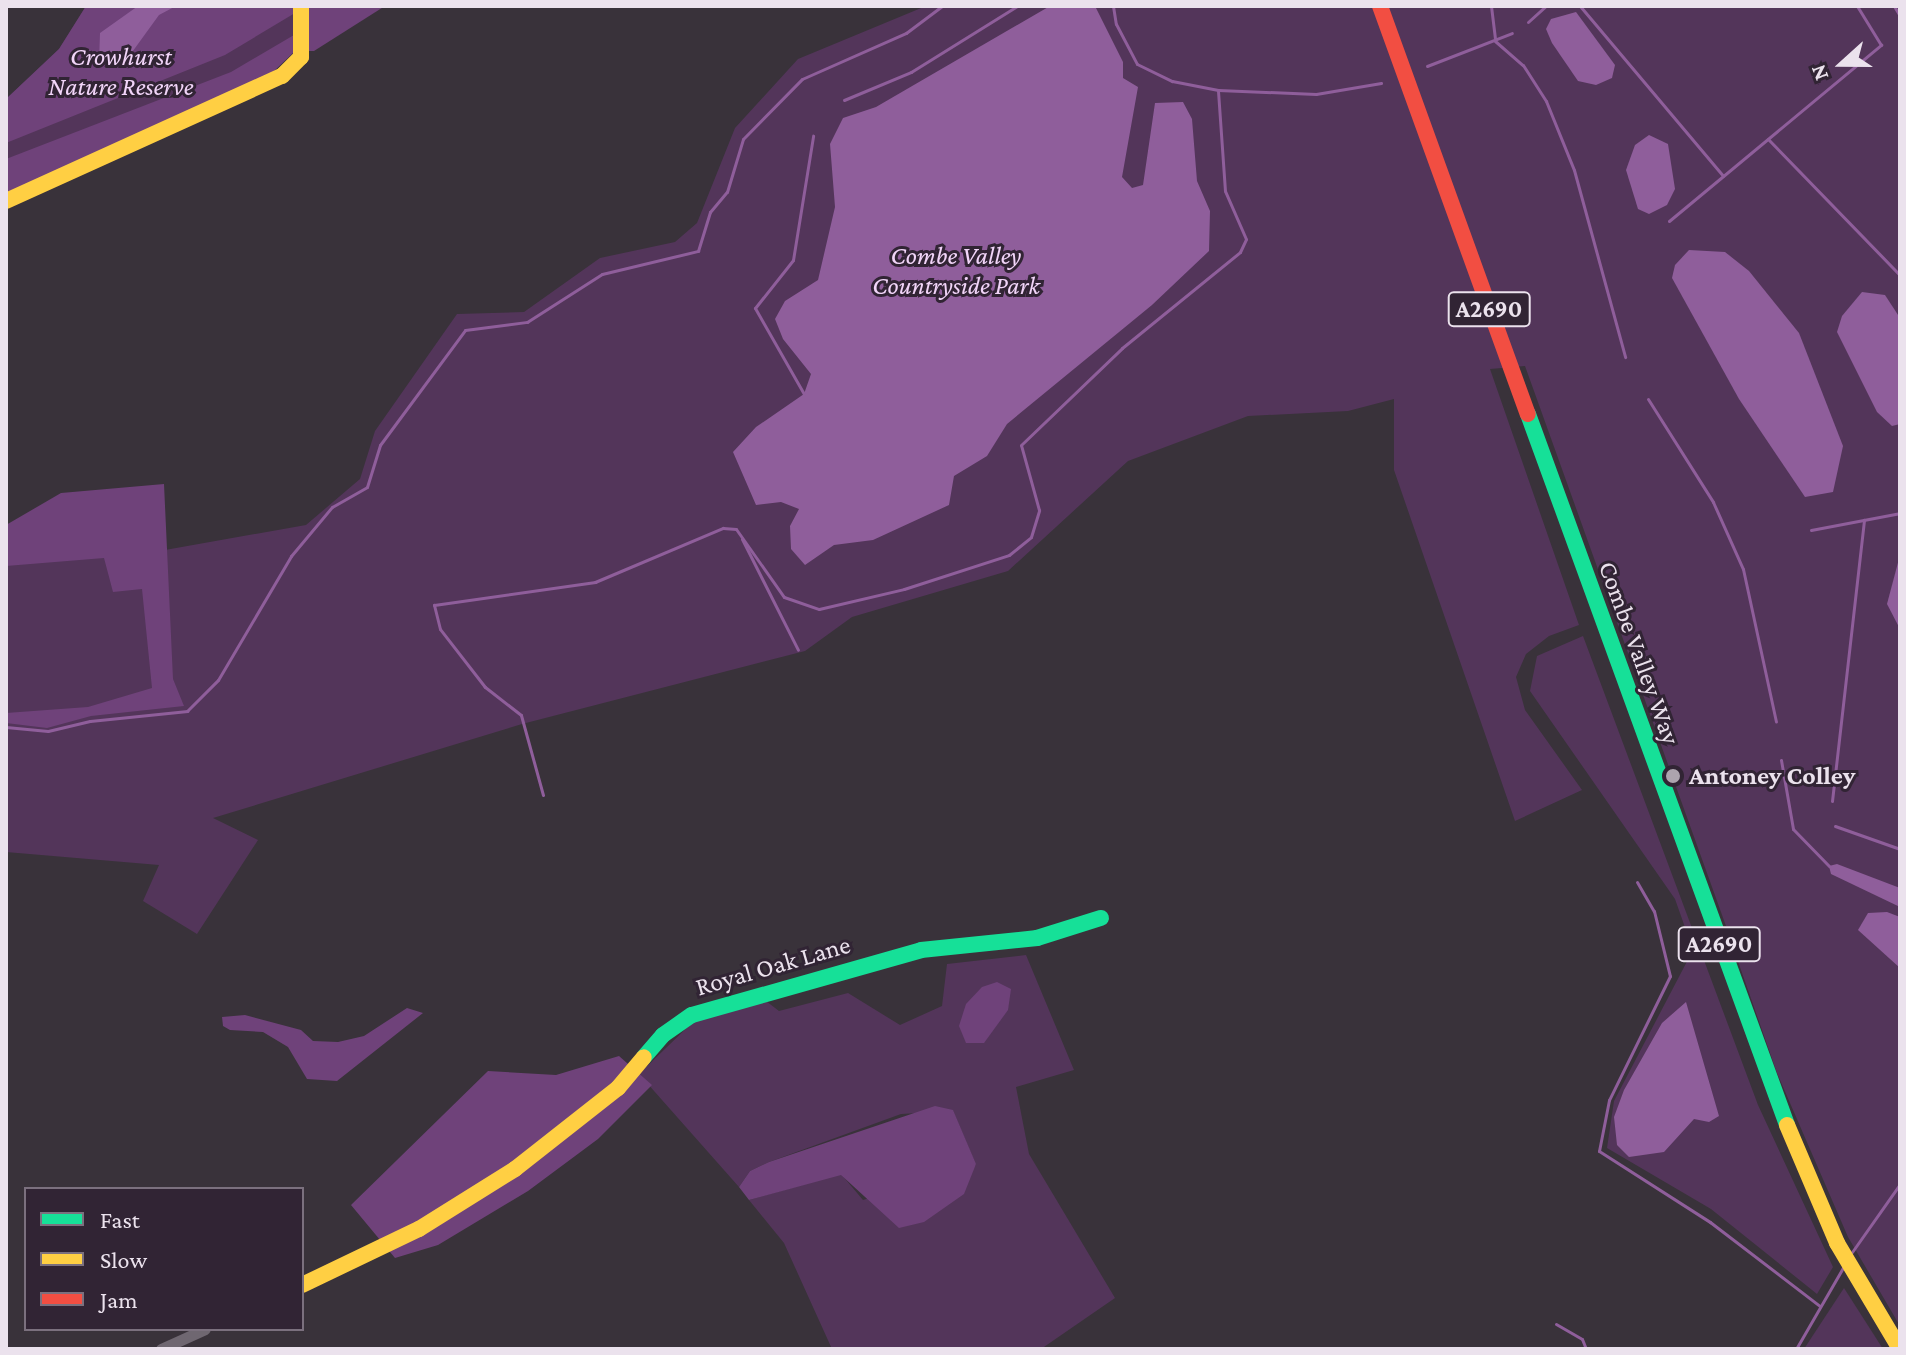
<!DOCTYPE html>
<html>
<head>
<meta charset="utf-8">
<style>
  body { margin:0 }
  #map { position:relative; width:1906px; height:1355px; overflow:hidden; background:#39323a; font-family:"Crimson Pro",serif }
  div>[style] { position:absolute }
  .green>* { inset:0; background:#53355a }
  .forest>* { inset:0; background:#6f427a }
  .water>* { inset:0; background:#8f5e9b }
  .stream>* { height:3px; margin:-1.5px; padding:0 1.5px; transform-origin:1.5px; border-radius:1.5px; background:#8f5e9b }
  .street>* { height:11px; margin:-5.5px; padding:0 5.5px; transform-origin:5.5px; border-radius:5.5px; background:#6f6771 }
  .fast>* { height:16px; margin:-8px; padding:0 8px; transform-origin:8px; border-radius:8px; background:#16e098 }
  .slow>* { height:16px; margin:-8px; padding:0 8px; transform-origin:8px; border-radius:8px; background:#ffcf43 }
  .jam>* { height:16px; margin:-8px; padding:0 8px; transform-origin:8px; border-radius:8px; background:#f24e42 }
  .dots>* { width:22px; height:22px; translate:-50% -50%; box-sizing:border-box; border:4px solid #312434; border-radius:50% }
  span { translate:-50% -50%; white-space:nowrap; text-align:center; line-height:1.15; -webkit-text-stroke:6px #312434; paint-order:stroke }
  .shield-label span { padding:2px 6px; background:#312434; border:2px solid; border-radius:6px; -webkit-text-stroke-width:0 }
  .shield-label { font-size:24px; color:#ebe2ed; font-weight:700 }
  .park-label { font-size:26px; color:#f2d5f9; font-style:italic }
  .street-label { font-size:26px; color:#ebe2ed }
  .poi-label { font-size:26px; color:#ebe2ed; font-weight:700 }
  .left { translate:0 -50%; text-align:left }
  .frame { position:absolute; inset:0; border:8px solid #ebe2ed; pointer-events:none }
  .legend { position:absolute; left:24px; top:1187px; width:280px; height:144px; box-sizing:border-box; background:#312434; border:2px solid #7b707e; margin:0; padding:10px 14px; list-style:none; font-size:24px; color:#ebe2ed }
  .legend li { display:flex; align-items:center; gap:16px; height:40px }
  .legend b { width:40px; border:2px solid #7b707e }
  .north { position:absolute; left:1802px; top:24px; width:80px; height:80px; -webkit-text-stroke:6px #312434; paint-order:stroke; rotate:249deg; font-size:22px; font-weight:700; line-height:32px; text-align:center; color:#ebe2ed }
  .north::after { content:''; display:block; margin:auto; width:28px; height:36px; background:#ebe2ed; clip-path:polygon(50% 0,100% 100%,50% 72%,0 100%) }
</style>
</head>
<body>
<div id="map">
  <div class="green">
    <div style="clip-path:polygon(86px 6px,295px 6px,293px 53px,6px 196px,6px 99px,59px 49px)"></div>
    <div style="clip-path:polygon(926px 6px,1900px 6px,1900px 1326px,1848px 1237px,1777px 1073px,1733px 947px,1743px 937px,1740px 928px,1726px 926px,1525px 366px,1490px 369px,1579px 625px,1549px 636px,1526px 654px,1516px 677px,1525px 710px,1582px 790px,1515px 821px,1394px 470px,1394px 399px,1348px 411px,1248px 416px,1128px 461px,1008px 571px,852px 617px,805px 651px,522px 724px,213px 818px,258px 840px,197px 934px,143px 901px,159px 865px,6px 852px,6px 564px,165px 550px,306px 525px,360px 479px,375px 431px,457px 314px,524px 312px,600px 258px,675px 242px,697px 223px,735px 128px,798px 59px)"></div>
    <div style="clip-path:polygon(1583px 636px,1758px 1105px,1833px 1267px,1817px 1294px,1711px 1209px,1607px 1148px,1614px 1101px,1693px 950px,1675px 899px,1530px 691px,1537px 656px)"></div>
    <div style="clip-path:polygon(1026px 955px,1074px 1070px,1016px 1087px,1029px 1154px,1115px 1298px,1041px 1349px,832px 1349px,784px 1243px,749px 1200px,841px 1174px,863px 1200px,976px 1165px,953px 1111px,901px 1114px,769px 1162px,750px 1171px,739px 1187px,639px 1074px,696px 1019px,766px 1001px,779px 1011px,848px 993px,900px 1025px,942px 1006px,947px 964px)"></div>
    <div style="clip-path:polygon(1844px 1288px,1883px 1349px,1804px 1349px)"></div>
  </div>
  <div class="forest">
    <div style="clip-path:polygon(86px 6px,295px 6px,295px 13px,225px 55px,6px 143px,6px 99px,59px 49px)"></div>
    <div style="clip-path:polygon(308px 6px,385px 6px,314px 51px,307px 51px)"></div>
    <div style="clip-path:polygon(294px 35px,293px 53px,271px 74px,6px 196px,6px 159px,231px 72px)"></div>
    <div style="clip-path:polygon(164px 484px,173px 679px,184px 706px,91px 716px,47px 728px,6px 723px,6px 713px,88px 707px,152px 688px,142px 589px,113px 592px,104px 558px,6px 566px,6px 525px,61px 493px)"></div>
    <div style="clip-path:polygon(997px 982px,1011px 989px,1008px 1010px,984px 1043px,966px 1043px,959px 1026px,966px 1004px,982px 987px)"></div>
    <div style="clip-path:polygon(407px 1008px,423px 1013px,337px 1081px,307px 1079px,288px 1047px,263px 1032px,230px 1030px,223px 1026px,222px 1017px,245px 1015px,301px 1030px,313px 1041px,338px 1042px,364px 1036px)"></div>
    <div style="clip-path:polygon(619px 1056px,652px 1085px,598px 1139px,528px 1191px,438px 1245px,395px 1258px,351px 1205px,488px 1071px,556px 1075px)"></div>
    <div style="clip-path:polygon(935px 1106px,953px 1110px,976px 1164px,964px 1194px,924px 1222px,899px 1228px,841px 1175px,749px 1200px,739px 1187px,750px 1171px,769px 1162px)"></div>
  </div>
  <div class="water">
    <div style="clip-path:polygon(138px 6px,176px 6px,159px 15px,130px 55px,110px 65px,99px 62px,100px 33px)"></div>
    <div style="clip-path:polygon(1050px 6px,1095px 6px,1123px 62px,1123px 78px,1138px 87px,1122px 177px,1132px 188px,1143px 185px,1155px 103px,1183px 102px,1192px 119px,1197px 181px,1210px 211px,1209px 251px,1152px 305px,1007px 424px,987px 456px,954px 476px,949px 505px,873px 540px,834px 545px,805px 565px,791px 549px,790px 526px,799px 509px,781px 502px,756px 505px,733px 452px,756px 427px,804px 394px,811px 374px,783px 339px,775px 319px,785px 301px,818px 280px,835px 207px,830px 144px,843px 118px,876px 107px)"></div>
    <div style="clip-path:polygon(1576px 12px,1615px 65px,1612px 78px,1596px 85px,1578px 81px,1552px 43px,1546px 29px,1551px 19px)"></div>
    <div style="clip-path:polygon(1649px 135px,1668px 144px,1675px 189px,1667px 205px,1649px 214px,1638px 209px,1626px 170px,1635px 145px)"></div>
    <div style="clip-path:polygon(1689px 250px,1725px 252px,1749px 271px,1799px 333px,1843px 446px,1833px 492px,1805px 497px,1739px 399px,1672px 278px,1675px 265px)"></div>
    <div style="clip-path:polygon(1862px 292px,1885px 295px,1900px 318px,1900px 424px,1892px 426px,1877px 412px,1837px 332px,1842px 316px)"></div>
    <div style="clip-path:polygon(1900px 555px,1900px 629px,1887px 604px)"></div>
    <div style="clip-path:polygon(1837px 864px,1900px 888px,1900px 907px,1831px 874px,1829px 866px)"></div>
    <div style="clip-path:polygon(1887px 912px,1900px 917px,1900px 968px,1858px 930px,1868px 913px)"></div>
    <div style="clip-path:polygon(1686px 1002px,1719px 1116px,1709px 1122px,1694px 1119px,1664px 1152px,1629px 1157px,1617px 1145px,1614px 1117px,1624px 1090px,1662px 1023px)"></div>
  </div>
  <div class="stream">
    <div style="left:1113px;top:6px;width:18px;rotate:81deg"></div>
    <div style="left:1116px;top:24px;width:45px;rotate:62.3deg"></div>
    <div style="left:1137px;top:64px;width:39px;rotate:26deg"></div>
    <div style="left:1172px;top:81px;width:47px;rotate:11.1deg"></div>
    <div style="left:1218px;top:90px;width:98px;rotate:2.3deg"></div>
    <div style="left:1316px;top:94px;width:66px;rotate:-9.6deg"></div>
    <div style="left:1491px;top:6px;width:35px;rotate:83deg"></div>
    <div style="left:1495px;top:41px;width:37px;rotate:41deg"></div>
    <div style="left:1523px;top:65px;width:43px;rotate:57.4deg"></div>
    <div style="left:1546px;top:101px;width:74px;rotate:67.9deg"></div>
    <div style="left:1574px;top:170px;width:194px;rotate:74.7deg"></div>
    <div style="left:1580px;top:6px;width:222px;rotate:49.9deg"></div>
    <div style="left:1894px;top:6px;width:12px;rotate:59deg"></div>
    <div style="left:1528px;top:22px;width:24px;rotate:-42deg"></div>
    <div style="left:1427px;top:66px;width:91px;rotate:-21.2deg"></div>
    <div style="left:844px;top:100px;width:73px;rotate:-22.7deg"></div>
    <div style="left:911px;top:72px;width:125px;rotate:-31.9deg"></div>
    <div style="left:1768px;top:139px;width:190px;rotate:45.9deg"></div>
    <div style="left:1669px;top:221px;width:276px;rotate:-39.7deg"></div>
    <div style="left:1881px;top:45px;width:46px;rotate:-121.6deg"></div>
    <div style="left:804px;top:394px;width:99px;rotate:-119.7deg"></div>
    <div style="left:755px;top:308px;width:61px;rotate:-51.6deg"></div>
    <div style="left:793px;top:260px;width:126px;rotate:-80.8deg"></div>
    <div style="left:1648px;top:399px;width:122px;rotate:57.7deg"></div>
    <div style="left:1713px;top:502px;width:73px;rotate:65.9deg"></div>
    <div style="left:1743px;top:569px;width:156px;rotate:77.8deg"></div>
    <div style="left:1811px;top:530px;width:91px;rotate:-10.8deg"></div>
    <div style="left:742px;top:539px;width:124px;rotate:63.2deg"></div>
    <div style="left:6px;top:727px;width:42px;rotate:5.4deg"></div>
    <div style="left:48px;top:731px;width:43px;rotate:-13.4deg"></div>
    <div style="left:90px;top:721px;width:98px;rotate:-5.9deg"></div>
    <div style="left:187px;top:711px;width:44px;rotate:-45deg"></div>
    <div style="left:218px;top:680px;width:144px;rotate:-59.5deg"></div>
    <div style="left:291px;top:556px;width:64px;rotate:-50.1deg"></div>
    <div style="left:332px;top:507px;width:40px;rotate:-29.7deg"></div>
    <div style="left:367px;top:487px;width:44px;rotate:-72.8deg"></div>
    <div style="left:380px;top:445px;width:143px;rotate:-53.5deg"></div>
    <div style="left:465px;top:330px;width:63px;rotate:-7.4deg"></div>
    <div style="left:527px;top:322px;width:89px;rotate:-32.6deg"></div>
    <div style="left:602px;top:274px;width:99px;rotate:-13.5deg"></div>
    <div style="left:698px;top:251px;width:41px;rotate:-72.9deg"></div>
    <div style="left:710px;top:212px;width:26px;rotate:-50deg"></div>
    <div style="left:727px;top:192px;width:55px;rotate:-73.2deg"></div>
    <div style="left:743px;top:139px;width:84px;rotate:-45.5deg"></div>
    <div style="left:802px;top:79px;width:114px;rotate:-23.9deg"></div>
    <div style="left:906px;top:33px;width:45px;rotate:-36.9deg"></div>
    <div style="left:1781px;top:760px;width:70px;rotate:80.1deg"></div>
    <div style="left:1793px;top:829px;width:52px;rotate:45.8deg"></div>
    <div style="left:543px;top:795px;width:83px;rotate:-105.4deg"></div>
    <div style="left:521px;top:715px;width:46px;rotate:-142.1deg"></div>
    <div style="left:485px;top:687px;width:73px;rotate:-127.8deg"></div>
    <div style="left:440px;top:629px;width:25px;rotate:-104deg"></div>
    <div style="left:434px;top:605px;width:163px;rotate:-8.1deg"></div>
    <div style="left:595px;top:582px;width:139px;rotate:-22.9deg"></div>
    <div style="left:723px;top:528px;width:13px;rotate:4deg"></div>
    <div style="left:736px;top:529px;width:83px;rotate:54.8deg"></div>
    <div style="left:784px;top:597px;width:37px;rotate:19deg"></div>
    <div style="left:819px;top:609px;width:87px;rotate:-13.2deg"></div>
    <div style="left:904px;top:589px;width:110px;rotate:-17.9deg"></div>
    <div style="left:1009px;top:555px;width:28px;rotate:-39deg"></div>
    <div style="left:1031px;top:537px;width:28px;rotate:-73deg"></div>
    <div style="left:1039px;top:510px;width:67px;rotate:-105.5deg"></div>
    <div style="left:1021px;top:445px;width:140px;rotate:-43.8deg"></div>
    <div style="left:1122px;top:348px;width:152px;rotate:-39.1deg"></div>
    <div style="left:1240px;top:252px;width:14px;rotate:-65deg"></div>
    <div style="left:1246px;top:239px;width:52px;rotate:-113.6deg"></div>
    <div style="left:1225px;top:191px;width:101px;rotate:-94deg"></div>
    <div style="left:1832px;top:801px;width:283px;rotate:-83.5deg"></div>
    <div style="left:1835px;top:826px;width:69px;rotate:19.5deg"></div>
    <div style="left:1637px;top:882px;width:34px;rotate:60deg"></div>
    <div style="left:1654px;top:911px;width:67px;rotate:76.2deg"></div>
    <div style="left:1670px;top:976px;width:138px;rotate:116.2deg"></div>
    <div style="left:1609px;top:1100px;width:52px;rotate:101.1deg"></div>
    <div style="left:1599px;top:1151px;width:132px;rotate:32.6deg"></div>
    <div style="left:1710px;top:1222px;width:138px;rotate:37.4deg"></div>
    <div style="left:1852px;top:1252px;width:83px;rotate:-54.8deg"></div>
    <div style="left:1556px;top:1324px;width:30px;rotate:30deg"></div>
    <div style="left:1582px;top:1339px;width:11px;rotate:68deg"></div>
    <div style="left:1796px;top:1349px;width:96px;rotate:-60deg"></div>
  </div>
  <div class="street">
    <div style="left:161px;top:1349px;width:48px;rotate:-24.4deg"></div>
  </div>
  <div class="fast">
    <div style="left:1528px;top:414px;width:757px;rotate:69.98deg"></div>
    <div style="left:644px;top:1057px;width:29px;rotate:-49deg"></div>
    <div style="left:663px;top:1035px;width:35px;rotate:-35deg"></div>
    <div style="left:692px;top:1015px;width:238px;rotate:-15.8deg"></div>
    <div style="left:921px;top:950px;width:117px;rotate:-5.9deg"></div>
    <div style="left:1037px;top:938px;width:67px;rotate:-17.4deg"></div>
  </div>
  <div class="slow">
    <div style="left:6px;top:201px;width:303px;rotate:-24.4deg"></div>
    <div style="left:282px;top:76px;width:27px;rotate:-45deg"></div>
    <div style="left:301px;top:57px;width:51px;rotate:-90deg"></div>
    <div style="left:1787px;top:1125px;width:128px;rotate:67deg"></div>
    <div style="left:1837px;top:1243px;width:123px;rotate:59.3deg"></div>
    <div style="left:302px;top:1285px;width:130px;rotate:-25.6deg"></div>
    <div style="left:419px;top:1229px;width:113px;rotate:-32deg"></div>
    <div style="left:515px;top:1169px;width:131px;rotate:-38.2deg"></div>
    <div style="left:618px;top:1088px;width:40px;rotate:-50deg"></div>
  </div>
  <div class="jam">
    <div style="left:1380px;top:6px;width:434px;rotate:70.1deg"></div>
  </div>
  <div class="dots">
    <div style="left:1673px;top:776px;background:#ada4ae"></div>
  </div>
  <div class="shield-label">
    <span style="left:1489px;top:309px">A2690</span>
    <span style="left:1719px;top:944px">A2690</span>
  </div>
  <div class="park-label">
    <span style="left:121px;top:72px">Crowhurst<br>Nature Reserve</span>
    <span style="left:956px;top:271px">Combe Valley<br>Countryside Park</span>
  </div>
  <div class="street-label">
    <span style="left:1639px;top:653px;rotate:70deg">Combe Valley Way</span>
    <span style="left:773px;top:966px;rotate:-16deg">Royal Oak Lane</span>
  </div>
  <div class="poi-label">
    <span class="left" style="left:1689px;top:776px">Antoney Colley</span>
  </div>
  <div class="frame"></div>
  <ul class="legend">
  <li><b style="height:10px;background:#16e098"></b>Fast</li>
  <li><b style="height:10px;background:#ffcf43"></b>Slow</li>
  <li><b style="height:10px;background:#f24e42"></b>Jam</li>
  </ul>
  <div class="north">N</div>
</div>
</body>
</html>
